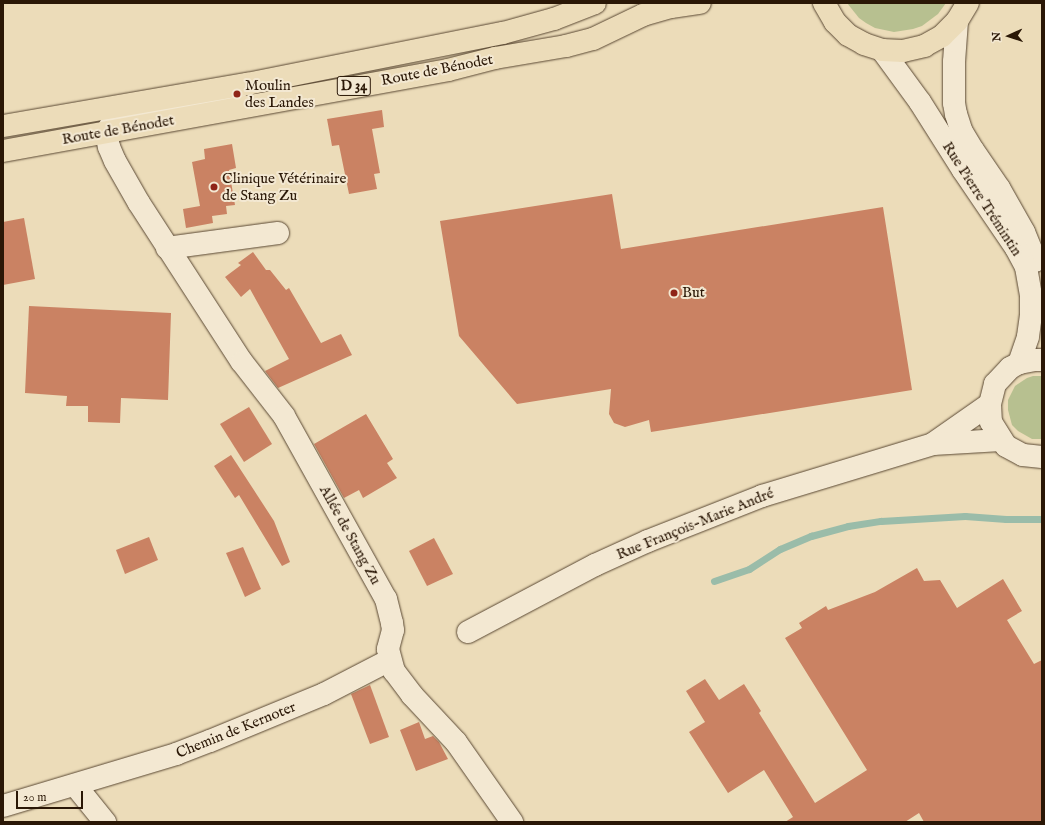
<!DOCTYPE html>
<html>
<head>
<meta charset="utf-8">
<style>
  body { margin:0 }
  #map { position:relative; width:1045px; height:825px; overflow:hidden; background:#ecdcb9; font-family:"IM FELL English",serif }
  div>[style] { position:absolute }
  .green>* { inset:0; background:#b7c090 }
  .stream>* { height:7px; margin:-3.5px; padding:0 3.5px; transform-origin:3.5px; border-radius:3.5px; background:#9abca9 }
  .building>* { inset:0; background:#ca8263 }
  .roads { filter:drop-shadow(0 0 1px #5a4833) drop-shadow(0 0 1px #5a4833) }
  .minor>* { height:22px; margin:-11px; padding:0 11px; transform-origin:11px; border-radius:11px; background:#f3e8d2 }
  .primary>* { height:22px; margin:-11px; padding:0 11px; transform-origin:11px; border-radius:11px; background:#ecdcb9 }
  .dots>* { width:11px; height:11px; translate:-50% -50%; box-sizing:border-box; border:2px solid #f3e8d2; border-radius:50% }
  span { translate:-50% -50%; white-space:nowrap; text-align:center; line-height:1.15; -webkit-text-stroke:4px #f3e8d2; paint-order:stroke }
  .shield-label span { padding:1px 3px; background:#f3e8d2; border:1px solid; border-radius:3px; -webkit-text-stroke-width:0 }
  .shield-label { font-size:14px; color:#2a1706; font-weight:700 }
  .street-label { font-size:15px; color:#2a1706 }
  .poi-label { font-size:15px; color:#2a1706 }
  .left { translate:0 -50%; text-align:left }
  .frame { position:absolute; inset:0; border:4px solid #2a1706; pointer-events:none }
  .north { position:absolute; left:989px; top:16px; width:40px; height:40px; -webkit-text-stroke:3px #f3e8d2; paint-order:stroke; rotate:267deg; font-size:11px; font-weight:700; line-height:16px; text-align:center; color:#2a1706 }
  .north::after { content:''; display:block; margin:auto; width:14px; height:18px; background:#2a1706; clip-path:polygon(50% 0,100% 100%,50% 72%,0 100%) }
  .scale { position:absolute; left:16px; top:791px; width:67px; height:18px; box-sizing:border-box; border:2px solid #2a1706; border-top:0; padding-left:5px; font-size:12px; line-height:14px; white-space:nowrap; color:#2a1706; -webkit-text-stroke:3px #f3e8d2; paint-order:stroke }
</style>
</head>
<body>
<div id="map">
  <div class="green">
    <div style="clip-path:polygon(847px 3px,946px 3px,938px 14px,922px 26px,913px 29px,894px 32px,875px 28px,866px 23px,859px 18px)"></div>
    <div style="clip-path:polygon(1033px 376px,1042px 376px,1042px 439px,1032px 439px,1018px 431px,1012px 425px,1008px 410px,1008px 400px,1015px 386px,1027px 378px)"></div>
  </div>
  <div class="stream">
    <div style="left:714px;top:581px;width:37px;rotate:-19deg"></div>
    <div style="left:749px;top:569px;width:37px;rotate:-33deg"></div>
    <div style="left:780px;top:549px;width:34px;rotate:-23deg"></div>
    <div style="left:811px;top:536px;width:38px;rotate:-15deg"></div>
    <div style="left:848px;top:526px;width:33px;rotate:-9deg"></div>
    <div style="left:881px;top:521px;width:84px;rotate:-3.4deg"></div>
    <div style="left:965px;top:516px;width:41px;rotate:4.2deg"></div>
    <div style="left:1006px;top:519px;width:36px"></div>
  </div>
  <div class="building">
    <div style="clip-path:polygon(382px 110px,384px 127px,372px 129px,380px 173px,374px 174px,377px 189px,349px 194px,339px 145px,332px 146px,327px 119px)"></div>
    <div style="clip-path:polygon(232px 144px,236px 168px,229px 170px,235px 205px,226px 206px,227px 214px,212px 216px,213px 223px,186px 228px,183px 209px,200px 206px,192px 162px,205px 159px,204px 149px)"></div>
    <div style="clip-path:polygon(612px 194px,621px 249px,883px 207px,912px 390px,651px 432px,649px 420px,625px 427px,614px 423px,609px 414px,611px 389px,517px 404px,459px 336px,440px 221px)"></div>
    <div style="clip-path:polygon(24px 218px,35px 279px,3px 285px,3px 222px)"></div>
    <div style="clip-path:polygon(253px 252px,266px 270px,270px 270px,286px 290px,289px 288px,321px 343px,341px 334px,352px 355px,278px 388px,265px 371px,289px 359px,250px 289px,241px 297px,225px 277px,241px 265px,238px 263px)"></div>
    <div style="clip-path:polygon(29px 306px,171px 313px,168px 400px,121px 398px,120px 423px,88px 422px,88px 406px,66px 406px,67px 396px,25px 393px)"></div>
    <div style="clip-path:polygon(249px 407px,272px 444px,244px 462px,220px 424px)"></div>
    <div style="clip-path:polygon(366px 414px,393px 459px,387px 463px,397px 478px,363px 498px,359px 490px,344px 498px,314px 444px)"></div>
    <div style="clip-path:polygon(231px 455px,274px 521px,290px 562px,282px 566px,239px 495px,235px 498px,214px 466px)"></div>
    <div style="clip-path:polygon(149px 537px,158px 560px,125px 574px,116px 550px)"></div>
    <div style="clip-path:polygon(434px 538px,453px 574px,427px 586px,409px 551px)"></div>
    <div style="clip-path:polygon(243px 547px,261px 589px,245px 597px,226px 553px)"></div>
    <div style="clip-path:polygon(917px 568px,924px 581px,940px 580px,957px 608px,1003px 579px,1022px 611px,1007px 620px,1034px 664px,1042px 660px,1042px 822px,924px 822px,919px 813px,905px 822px,785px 822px,793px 817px,764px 770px,728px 793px,689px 732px,705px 722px,686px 691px,705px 679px,719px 700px,744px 684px,761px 711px,759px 713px,815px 803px,867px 770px,785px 638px,802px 628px,799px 623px,826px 606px,828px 610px,875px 592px)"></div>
    <div style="clip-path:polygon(370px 685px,389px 737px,370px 744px,351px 694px)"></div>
    <div style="clip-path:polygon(419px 722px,425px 739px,433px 736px,439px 742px,448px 759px,416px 771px,400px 730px)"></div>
  </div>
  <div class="roads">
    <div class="minor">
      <div style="left:957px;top:21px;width:41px;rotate:94.2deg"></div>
      <div style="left:954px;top:62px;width:41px;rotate:90deg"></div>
      <div style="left:954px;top:103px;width:11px;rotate:80deg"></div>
      <div style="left:956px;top:114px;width:19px;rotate:72deg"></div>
      <div style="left:962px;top:132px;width:21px;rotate:59deg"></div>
      <div style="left:973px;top:150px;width:46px;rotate:55.6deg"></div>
      <div style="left:999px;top:188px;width:51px;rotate:60.4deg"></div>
      <div style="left:1024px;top:232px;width:31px;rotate:68deg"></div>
      <div style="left:882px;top:50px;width:64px;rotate:53.8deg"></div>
      <div style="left:920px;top:102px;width:80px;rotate:57.7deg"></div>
      <div style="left:963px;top:170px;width:94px;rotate:55.8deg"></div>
      <div style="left:1016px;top:248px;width:21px;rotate:62deg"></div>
      <div style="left:1026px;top:267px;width:29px;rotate:80deg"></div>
      <div style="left:1031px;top:296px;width:19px;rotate:90deg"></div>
      <div style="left:1031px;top:315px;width:22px;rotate:98deg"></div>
      <div style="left:1028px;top:337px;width:28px;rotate:109deg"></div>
      <div style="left:107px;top:131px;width:13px;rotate:-58deg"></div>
      <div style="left:114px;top:120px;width:104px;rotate:-11.1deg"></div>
      <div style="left:216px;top:100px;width:24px;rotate:-28deg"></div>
      <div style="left:106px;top:133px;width:14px;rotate:78deg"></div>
      <div style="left:109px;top:147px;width:15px;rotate:67deg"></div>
      <div style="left:115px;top:161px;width:48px;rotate:60.3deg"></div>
      <div style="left:139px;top:203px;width:189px;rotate:57.1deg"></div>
      <div style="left:242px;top:362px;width:68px;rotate:52.1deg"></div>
      <div style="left:284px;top:416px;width:210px;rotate:60.9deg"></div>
      <div style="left:386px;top:599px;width:25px;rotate:76deg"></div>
      <div style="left:392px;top:623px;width:7px;rotate:82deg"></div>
      <div style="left:393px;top:630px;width:20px;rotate:105deg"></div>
      <div style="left:388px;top:649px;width:23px;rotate:75deg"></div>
      <div style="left:394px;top:671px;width:30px;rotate:53deg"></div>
      <div style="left:412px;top:695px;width:64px;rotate:46.9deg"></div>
      <div style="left:456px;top:742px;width:98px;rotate:55deg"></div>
      <div style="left:167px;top:248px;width:112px;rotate:-7.7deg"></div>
      <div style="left:1042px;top:360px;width:7px;rotate:180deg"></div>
      <div style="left:1035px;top:360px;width:16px;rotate:169deg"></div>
      <div style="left:1019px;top:363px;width:10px;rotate:151deg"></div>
      <div style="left:1010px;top:368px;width:22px;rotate:133deg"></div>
      <div style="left:995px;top:384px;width:21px;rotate:104deg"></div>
      <div style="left:990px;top:404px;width:18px;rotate:87deg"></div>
      <div style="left:991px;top:422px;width:28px;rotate:58deg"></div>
      <div style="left:1006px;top:446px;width:19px;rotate:28deg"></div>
      <div style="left:1023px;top:455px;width:19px;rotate:6deg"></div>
      <div style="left:934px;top:443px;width:68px;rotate:-34.9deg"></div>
      <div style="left:468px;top:632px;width:144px;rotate:-27.8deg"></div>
      <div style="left:595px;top:565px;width:58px;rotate:-24.4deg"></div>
      <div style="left:648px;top:541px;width:123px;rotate:-21.5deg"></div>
      <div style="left:762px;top:496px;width:179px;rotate:-16.9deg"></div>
      <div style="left:933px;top:444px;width:68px;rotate:-3.4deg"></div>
      <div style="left:75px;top:785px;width:48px;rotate:51deg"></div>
      <div style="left:3px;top:806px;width:181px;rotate:-16.7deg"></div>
      <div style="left:176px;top:754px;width:36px;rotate:-21deg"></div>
      <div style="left:210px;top:741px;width:123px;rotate:-22.4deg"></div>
      <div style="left:324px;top:694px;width:74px;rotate:-27.3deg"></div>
    </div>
    <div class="primary">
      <div style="left:824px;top:3px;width:22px;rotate:60deg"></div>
      <div style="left:835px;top:22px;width:18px;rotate:45deg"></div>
      <div style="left:848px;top:35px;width:18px;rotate:29deg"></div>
      <div style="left:864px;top:44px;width:19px;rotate:18deg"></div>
      <div style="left:882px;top:50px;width:21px;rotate:3deg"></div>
      <div style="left:903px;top:51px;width:22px;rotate:-13deg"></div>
      <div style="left:924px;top:46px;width:21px;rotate:-29deg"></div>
      <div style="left:942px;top:36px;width:21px;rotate:-45deg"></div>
      <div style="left:957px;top:21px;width:21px;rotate:-59deg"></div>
      <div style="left:3px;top:126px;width:248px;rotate:-9.8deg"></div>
      <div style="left:247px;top:84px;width:261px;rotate:-11.3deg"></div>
      <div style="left:503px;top:33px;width:53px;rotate:-15.4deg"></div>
      <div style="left:554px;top:19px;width:44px;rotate:-21.3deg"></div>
      <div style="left:3px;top:151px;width:452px;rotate:-10.3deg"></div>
      <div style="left:448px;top:70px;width:49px;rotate:-14.3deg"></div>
      <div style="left:495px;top:58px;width:72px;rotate:-9.6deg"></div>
      <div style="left:566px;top:46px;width:28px;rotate:-15deg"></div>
      <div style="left:593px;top:39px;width:55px;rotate:-25.6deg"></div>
      <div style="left:643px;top:15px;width:29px;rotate:-16deg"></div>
      <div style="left:671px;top:7px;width:29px;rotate:-8deg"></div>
    </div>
  </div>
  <div class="dots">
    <div style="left:237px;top:94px;background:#8f2418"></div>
    <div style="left:214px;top:187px;background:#8f2418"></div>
    <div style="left:674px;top:293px;background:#8f2418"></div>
  </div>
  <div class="shield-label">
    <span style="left:354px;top:86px">D 34</span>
  </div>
  <div class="street-label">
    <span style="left:437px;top:70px;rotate:-11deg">Route de Bénodet</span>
    <span style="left:118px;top:130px;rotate:-10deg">Route de Bénodet</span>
    <span style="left:982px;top:199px;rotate:57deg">Rue Pierre Trémintin</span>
    <span style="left:695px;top:524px;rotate:-22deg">Rue François-Marie André</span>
    <span style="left:350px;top:535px;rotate:61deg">Allée de Stang Zu</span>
    <span style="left:236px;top:730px;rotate:-22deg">Chemin de Kernoter</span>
  </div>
  <div class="poi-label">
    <span class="left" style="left:245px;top:94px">Moulin<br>des Landes</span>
    <span class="left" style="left:222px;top:187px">Clinique Vétérinaire<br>de Stang Zu</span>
    <span class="left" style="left:682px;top:293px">But</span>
  </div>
  <div class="frame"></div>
  <div class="north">N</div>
  <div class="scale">20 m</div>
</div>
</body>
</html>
